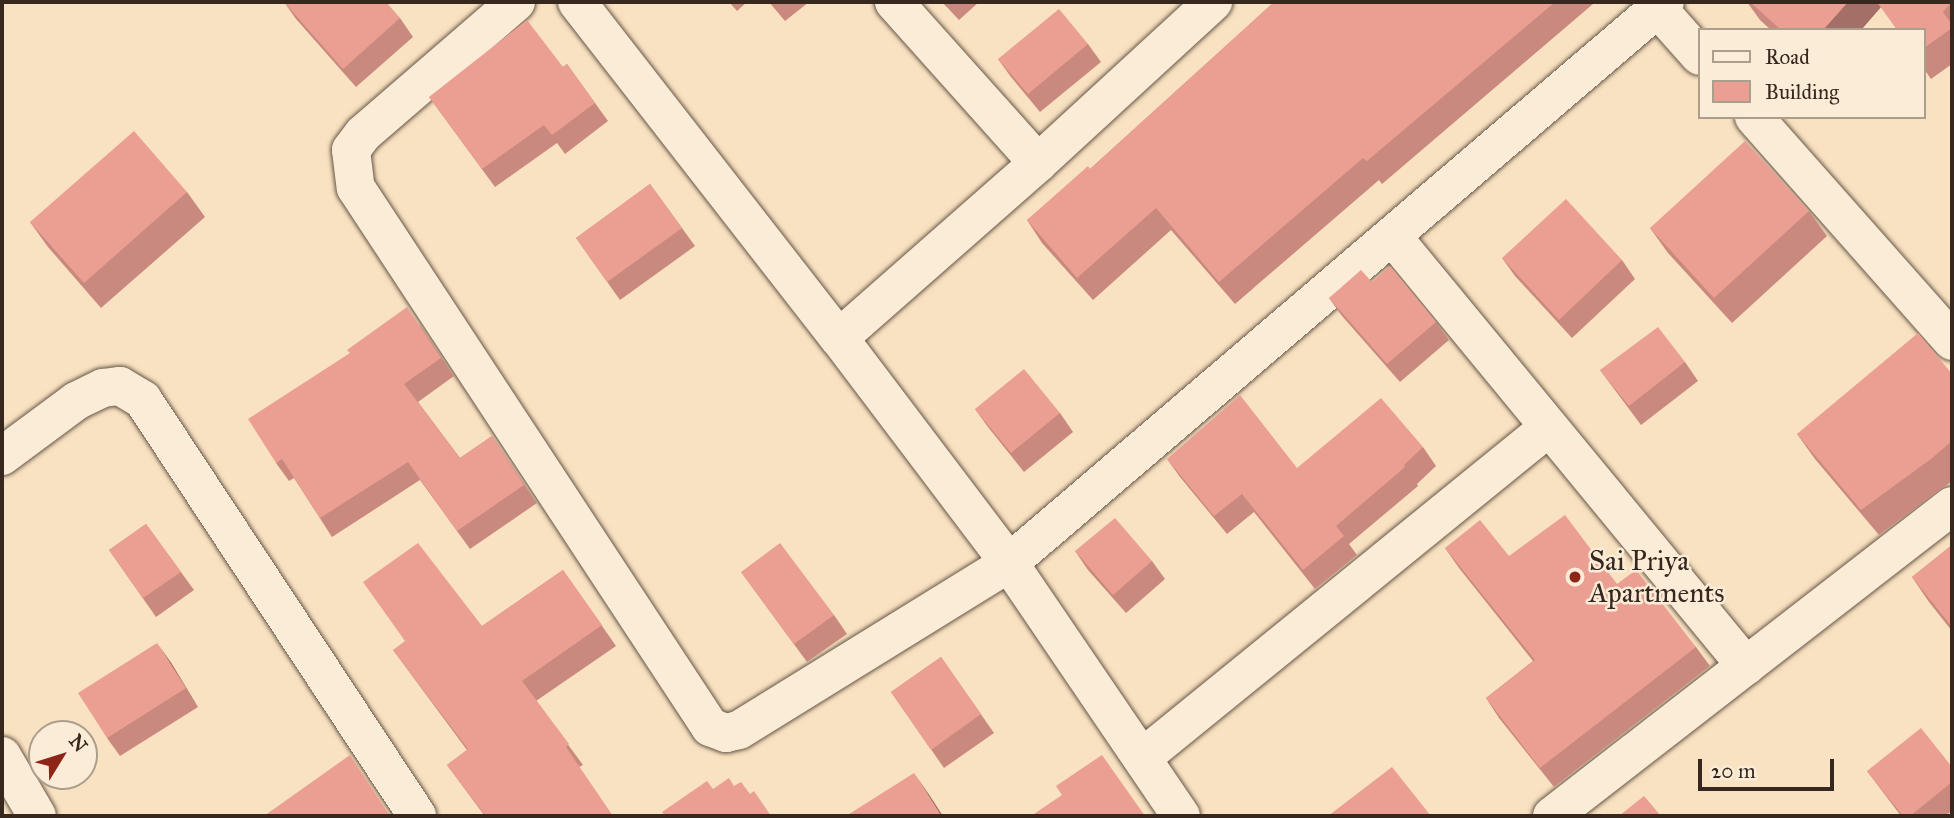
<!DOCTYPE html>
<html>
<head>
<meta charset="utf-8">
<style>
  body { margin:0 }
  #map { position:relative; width:1954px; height:818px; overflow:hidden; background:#f9e2c1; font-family:"IM FELL Great Primer",serif }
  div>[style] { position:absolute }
  .roads { filter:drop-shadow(0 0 2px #675648) drop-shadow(0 0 2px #675648) }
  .minor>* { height:38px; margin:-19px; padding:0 19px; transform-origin:19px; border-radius:19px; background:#fbecd7 }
  .wall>* { inset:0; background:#ca897e }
  .shaded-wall>* { inset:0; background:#a46f66 }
  .building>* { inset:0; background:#eb9f92 }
  .dots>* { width:19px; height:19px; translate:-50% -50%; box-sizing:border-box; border:4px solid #fbecd7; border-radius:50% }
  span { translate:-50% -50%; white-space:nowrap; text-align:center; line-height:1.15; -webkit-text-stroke:5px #fbecd7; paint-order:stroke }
  .poi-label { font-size:28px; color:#36281f }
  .left { translate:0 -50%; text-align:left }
  .frame { position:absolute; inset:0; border:4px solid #36281f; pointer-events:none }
  .legend { position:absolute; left:1698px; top:28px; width:228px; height:91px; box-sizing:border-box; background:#fbecd7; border:2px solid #ac9e8d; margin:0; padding:9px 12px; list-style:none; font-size:21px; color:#36281f }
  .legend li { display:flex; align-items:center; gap:14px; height:35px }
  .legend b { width:35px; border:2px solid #ac9e8d }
  .north { position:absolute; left:28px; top:720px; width:70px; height:70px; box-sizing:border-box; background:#fbecd7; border:2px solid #ac9e8d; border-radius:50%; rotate:52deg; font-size:19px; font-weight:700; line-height:28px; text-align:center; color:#36281f }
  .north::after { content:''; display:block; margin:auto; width:24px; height:32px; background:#8f2418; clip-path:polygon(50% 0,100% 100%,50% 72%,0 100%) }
  .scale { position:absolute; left:1698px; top:759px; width:136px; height:32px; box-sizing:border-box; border:4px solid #36281f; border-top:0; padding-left:9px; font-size:21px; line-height:24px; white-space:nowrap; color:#36281f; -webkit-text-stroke:5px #fbecd7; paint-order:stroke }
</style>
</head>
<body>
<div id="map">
  <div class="roads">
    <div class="minor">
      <div style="left:516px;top:2px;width:202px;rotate:139.2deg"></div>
      <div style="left:363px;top:134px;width:20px;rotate:127deg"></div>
      <div style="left:351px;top:150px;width:38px;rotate:83deg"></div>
      <div style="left:356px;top:188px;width:645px;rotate:56.7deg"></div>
      <div style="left:710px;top:727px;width:17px;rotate:21deg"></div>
      <div style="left:726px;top:733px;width:13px;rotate:-13deg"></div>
      <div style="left:739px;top:730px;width:317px;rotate:-31.7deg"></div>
      <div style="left:1009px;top:563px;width:863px;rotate:-40.54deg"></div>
      <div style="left:577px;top:2px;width:426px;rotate:52.1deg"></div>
      <div style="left:839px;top:338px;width:282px;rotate:52.9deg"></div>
      <div style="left:1009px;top:563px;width:306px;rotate:55.8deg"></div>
      <div style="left:894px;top:2px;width:216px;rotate:48.2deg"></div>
      <div style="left:1652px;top:2px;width:72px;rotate:48.4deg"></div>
      <div style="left:1754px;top:117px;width:299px;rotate:48.5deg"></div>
      <div style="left:1392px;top:236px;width:557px;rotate:50.54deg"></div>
      <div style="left:839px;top:338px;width:265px;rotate:-41.3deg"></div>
      <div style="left:1038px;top:163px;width:238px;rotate:-42.6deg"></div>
      <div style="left:2px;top:456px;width:92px;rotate:-36.6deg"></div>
      <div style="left:76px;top:401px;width:30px;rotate:-26deg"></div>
      <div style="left:103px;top:388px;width:17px;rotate:-7deg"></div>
      <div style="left:120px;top:386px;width:27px;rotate:31deg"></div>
      <div style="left:143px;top:400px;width:498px;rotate:56.6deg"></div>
      <div style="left:2px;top:756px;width:69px;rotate:59.7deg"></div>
      <div style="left:1143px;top:757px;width:523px;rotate:-39.1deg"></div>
      <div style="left:1552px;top:816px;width:506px;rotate:-37.78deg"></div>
    </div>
  </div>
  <div class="wall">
    <div style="clip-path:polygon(284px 2px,400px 18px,413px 37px,356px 87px,296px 19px)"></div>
    <div style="clip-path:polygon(729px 2px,747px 2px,737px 11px)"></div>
    <div style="clip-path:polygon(769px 2px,809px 2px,785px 21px)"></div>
    <div style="clip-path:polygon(942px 2px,979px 2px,959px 20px)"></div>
    <div style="clip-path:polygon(1274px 2px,1591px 2px,1593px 4px,1382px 184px,1379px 180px,1235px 304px,1171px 230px,1093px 300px,1042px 243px,1027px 220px,1090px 169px)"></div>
    <div style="clip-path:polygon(1747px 2px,1952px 2px,1952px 64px,1931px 79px,1924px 69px,1924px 30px,1881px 7px,1861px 30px,1771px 30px,1760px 20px)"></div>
    <div style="clip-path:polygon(1088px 44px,1101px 62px,1040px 112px,1011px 77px,998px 59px)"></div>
    <div style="clip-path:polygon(567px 64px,608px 121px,565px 154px,557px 143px,495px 187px,429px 97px,563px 67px)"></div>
    <div style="clip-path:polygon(650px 184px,695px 246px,620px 300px,576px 238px)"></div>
    <div style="clip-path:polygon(187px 192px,205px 217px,101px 308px,48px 247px,30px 222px)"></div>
    <div style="clip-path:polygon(1809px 211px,1827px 236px,1732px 323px,1668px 253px,1650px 228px)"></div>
    <div style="clip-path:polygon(1502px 258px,1622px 260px,1635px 279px,1572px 338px,1515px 276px)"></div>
    <div style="clip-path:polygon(1372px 282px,1436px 322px,1449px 340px,1400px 382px,1342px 316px,1329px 298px)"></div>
    <div style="clip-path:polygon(420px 325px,454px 376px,418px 402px,460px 458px,492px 436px,537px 503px,470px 549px,420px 480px,332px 537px,294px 478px,289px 481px,276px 463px)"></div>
    <div style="clip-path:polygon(1685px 362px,1698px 381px,1641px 425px,1600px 370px)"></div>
    <div style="clip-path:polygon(1952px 374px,1952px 481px,1879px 535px,1815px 459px,1797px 434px)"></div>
    <div style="clip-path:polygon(975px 409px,1060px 413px,1073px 432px,1024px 472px,988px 427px)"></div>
    <div style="clip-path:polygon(1423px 447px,1436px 466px,1417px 484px,1418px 486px,1349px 544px,1357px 555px,1315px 589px,1254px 512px,1227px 534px,1180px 477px,1167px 459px,1297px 468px)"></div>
    <div style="clip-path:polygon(146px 524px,194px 590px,156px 617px,109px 550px)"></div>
    <div style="clip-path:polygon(1952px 545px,1952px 631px,1929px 602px,1912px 577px)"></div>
    <div style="clip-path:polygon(1445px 548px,1509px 556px,1617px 584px,1696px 647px,1710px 666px,1554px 787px,1499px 718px,1486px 698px,1533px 661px,1459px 568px)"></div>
    <div style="clip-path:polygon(1075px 551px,1152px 561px,1165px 579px,1126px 613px,1088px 570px)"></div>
    <div style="clip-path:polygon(563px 570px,616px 646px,536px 701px,583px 765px,484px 815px,447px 765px,467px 750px,393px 650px,482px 626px)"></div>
    <div style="clip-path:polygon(741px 572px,834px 615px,847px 634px,807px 662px)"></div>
    <div style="clip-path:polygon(941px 657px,994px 733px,944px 768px,891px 692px)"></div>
    <div style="clip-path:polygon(170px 661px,198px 707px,120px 756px,107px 738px)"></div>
    <div style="clip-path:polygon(1952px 767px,1952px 811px,1945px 816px,1901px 816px,1867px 771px)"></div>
  </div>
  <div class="shaded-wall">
    <div style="clip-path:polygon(1848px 2px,1877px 2px,1881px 7px,1861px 30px,1823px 30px)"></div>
    <div style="clip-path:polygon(157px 643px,170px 661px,198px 707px,186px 688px)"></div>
    <div style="clip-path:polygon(914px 773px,930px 796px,943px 816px,941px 816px)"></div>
  </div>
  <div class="building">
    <div style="clip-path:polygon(284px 2px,386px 2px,400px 18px,343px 69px)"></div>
    <div style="clip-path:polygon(1274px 2px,1555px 2px,1367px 161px,1363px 158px,1219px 282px,1156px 208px,1077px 278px,1027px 220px,1088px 166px,1090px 169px)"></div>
    <div style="clip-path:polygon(1750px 2px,1848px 2px,1823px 30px,1781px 30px)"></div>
    <div style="clip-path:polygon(1877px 2px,1952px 2px,1943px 12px,1952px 25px,1952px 28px,1924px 48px,1924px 30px,1897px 30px)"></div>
    <div style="clip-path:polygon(1059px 9px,1088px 44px,1028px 94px,998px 59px)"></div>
    <div style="clip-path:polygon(527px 20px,563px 67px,567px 64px,595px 103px,552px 135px,544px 125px,482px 169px,429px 97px)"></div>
    <div style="clip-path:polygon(134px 131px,187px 192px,84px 283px,30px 222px)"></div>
    <div style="clip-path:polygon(1745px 141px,1809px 211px,1714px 298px,1650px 228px)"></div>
    <div style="clip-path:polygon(650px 184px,682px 228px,607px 282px,576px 238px)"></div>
    <div style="clip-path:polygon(1566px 199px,1622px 260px,1559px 320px,1502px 258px)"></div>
    <div style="clip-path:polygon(1390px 266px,1436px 322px,1387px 364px,1329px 298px,1361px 270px,1372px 282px)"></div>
    <div style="clip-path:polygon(407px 307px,441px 358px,404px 384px,460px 458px,492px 436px,524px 485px,457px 531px,408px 462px,320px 518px,282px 459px,276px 463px,248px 419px,350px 353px,347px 350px)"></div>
    <div style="clip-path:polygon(1658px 327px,1685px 362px,1629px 406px,1600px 370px)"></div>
    <div style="clip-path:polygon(1918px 333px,1952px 374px,1952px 441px,1931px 459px,1861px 510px,1797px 434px)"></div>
    <div style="clip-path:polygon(1024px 369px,1060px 413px,1011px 453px,975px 409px)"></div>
    <div style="clip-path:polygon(1240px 395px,1297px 468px,1381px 398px,1423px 447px,1404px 465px,1405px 467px,1336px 526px,1344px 536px,1303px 570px,1242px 494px,1214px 516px,1167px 459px)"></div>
    <div style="clip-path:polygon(1565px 515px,1617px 584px,1636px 570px,1696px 647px,1540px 768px,1486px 698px,1535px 660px,1445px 548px,1480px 520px,1509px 556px)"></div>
    <div style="clip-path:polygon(1115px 518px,1152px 561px,1113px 595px,1075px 551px)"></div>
    <div style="clip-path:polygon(146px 524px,181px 572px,143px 598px,109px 550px)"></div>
    <div style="clip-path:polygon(418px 543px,482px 626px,563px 570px,602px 625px,522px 681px,569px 744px,566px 747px,613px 816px,483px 816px,485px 815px,447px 765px,468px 749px,393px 650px,405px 641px,363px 582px)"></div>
    <div style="clip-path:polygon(780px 543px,834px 615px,794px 644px,741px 572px)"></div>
    <div style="clip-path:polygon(1952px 545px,1952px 627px,1912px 577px)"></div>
    <div style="clip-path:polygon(157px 643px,186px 688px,107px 738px,78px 693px)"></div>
    <div style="clip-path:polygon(941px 657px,981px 714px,931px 750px,891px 692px)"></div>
    <div style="clip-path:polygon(1921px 728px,1952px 767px,1952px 782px,1910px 816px,1903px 816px,1867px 771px)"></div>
    <div style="clip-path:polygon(350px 755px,390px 816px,264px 816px)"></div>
    <div style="clip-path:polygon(1102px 755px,1145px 816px,1031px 816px,1062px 795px,1056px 786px)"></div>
    <div style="clip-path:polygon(1392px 767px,1431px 816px,1328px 816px)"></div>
    <div style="clip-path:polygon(914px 773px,941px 816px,846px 816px)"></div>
    <div style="clip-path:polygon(729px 778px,734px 786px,741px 782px,750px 794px,754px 791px,771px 816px,665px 816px,662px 812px,707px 781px,713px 789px)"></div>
    <div style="clip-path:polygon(1644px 796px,1661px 816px,1619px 816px)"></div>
  </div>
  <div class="dots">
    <div style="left:1575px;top:577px;background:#8f2418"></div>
  </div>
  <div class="poi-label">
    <span class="left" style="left:1589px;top:577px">Sai Priya<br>Apartments</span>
  </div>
  <div class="frame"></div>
  <ul class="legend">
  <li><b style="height:9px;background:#fbecd7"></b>Road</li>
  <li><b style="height:19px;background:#eb9f92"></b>Building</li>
  </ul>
  <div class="north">N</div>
  <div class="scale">20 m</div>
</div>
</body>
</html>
